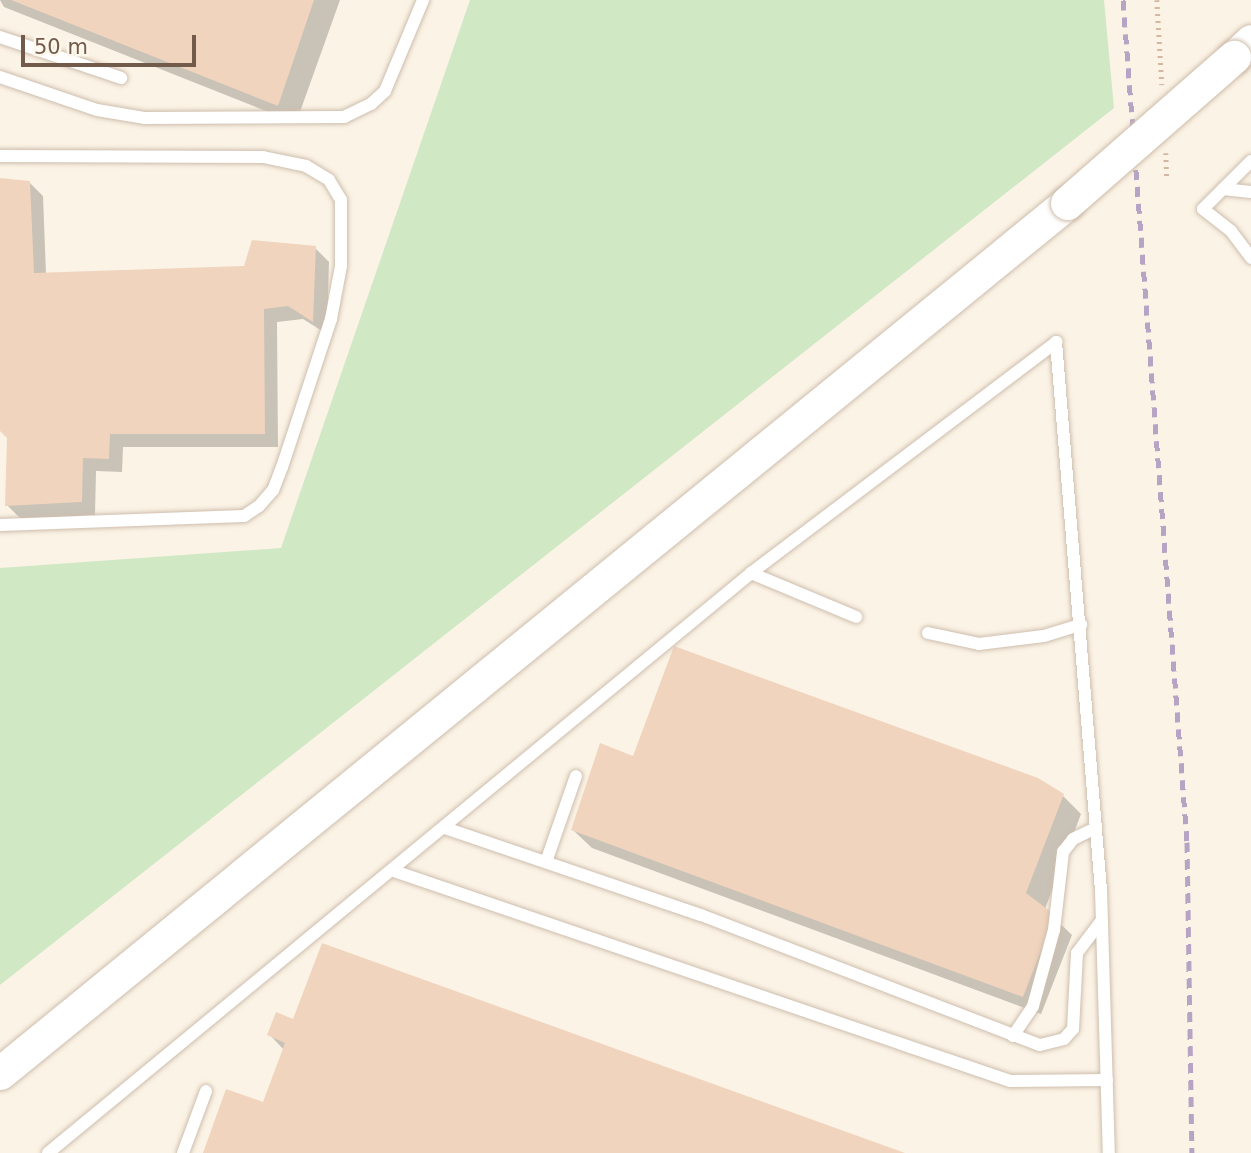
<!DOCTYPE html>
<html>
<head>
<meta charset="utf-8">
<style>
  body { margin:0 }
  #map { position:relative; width:1251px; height:1153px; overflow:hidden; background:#fbf3e5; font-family:"DejaVu Sans",sans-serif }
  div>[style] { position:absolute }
  .green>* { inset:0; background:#d1e8c4 }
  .shadow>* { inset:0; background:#0003 }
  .building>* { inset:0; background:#f0d4bd }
  .path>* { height:4.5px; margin-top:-2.25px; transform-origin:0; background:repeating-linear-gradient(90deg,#d4b7a1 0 2px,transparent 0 7px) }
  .roads { filter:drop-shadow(0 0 2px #cebeae) drop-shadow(0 0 2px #cebeae) }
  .lane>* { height:12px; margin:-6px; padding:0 6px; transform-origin:6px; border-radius:6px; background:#fff }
  .secondary>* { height:33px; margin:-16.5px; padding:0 16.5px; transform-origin:16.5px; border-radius:16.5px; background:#fff }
  .rail>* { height:5px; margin-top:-2.5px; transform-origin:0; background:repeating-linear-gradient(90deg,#b7a4c4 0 10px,transparent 0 17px) }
  .bridges { filter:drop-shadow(0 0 2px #cfbca9) drop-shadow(0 0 2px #cfbca9) }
  .secondary-bridge>* { height:33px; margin:-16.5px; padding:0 16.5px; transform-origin:16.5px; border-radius:16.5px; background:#fff }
  span { translate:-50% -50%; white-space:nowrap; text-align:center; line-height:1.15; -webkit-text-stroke:5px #fef7eb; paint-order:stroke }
  .scale { position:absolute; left:21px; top:35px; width:175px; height:32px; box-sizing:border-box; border:4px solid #735b4b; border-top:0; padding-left:9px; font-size:21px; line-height:24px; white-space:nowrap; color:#735b4b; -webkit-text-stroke:5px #fef7eb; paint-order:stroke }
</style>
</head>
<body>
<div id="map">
  <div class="green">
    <div style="clip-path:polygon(470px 0,1104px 0,1114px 108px,0 985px,0 568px,281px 548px)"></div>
  </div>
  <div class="shadow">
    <div style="clip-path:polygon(0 0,340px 0,296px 123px,4px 7px)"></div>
    <div style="clip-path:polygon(0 180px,29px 182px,43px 196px,46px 274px,245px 268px,315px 248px,329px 262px,327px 334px,303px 319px,277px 322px,278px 447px,123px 447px,122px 472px,96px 471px,95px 515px,21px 519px,7px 505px,9px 438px,0 429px)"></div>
    <div style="clip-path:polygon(634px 758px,1063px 796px,1081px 814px,1045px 909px,1072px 935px,1041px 1014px,592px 848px,573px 830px)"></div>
    <div style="clip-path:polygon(294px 1021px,901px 1153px,205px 1153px,264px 1104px,284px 1050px,269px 1034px)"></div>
  </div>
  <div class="building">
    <div style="clip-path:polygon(11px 0,314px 0,278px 106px)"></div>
    <div style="clip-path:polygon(0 178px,30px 181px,34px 273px,244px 266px,252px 240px,316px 246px,313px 322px,288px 306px,264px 309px,265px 434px,110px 434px,109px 459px,83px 458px,82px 502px,5px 506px,7px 438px,0 431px)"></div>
    <div style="clip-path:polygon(674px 646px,1038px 778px,1064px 794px,1026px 893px,1055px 915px,1023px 997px,571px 830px,600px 743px,633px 756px)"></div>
    <div style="clip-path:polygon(322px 943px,905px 1153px,203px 1153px,226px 1089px,263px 1102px,285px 1043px,267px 1035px,276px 1012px,293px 1019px)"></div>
  </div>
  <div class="path">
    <div style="left:1157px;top:0;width:85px;rotate:86.6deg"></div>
    <div style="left:1166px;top:153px;width:24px;rotate:88deg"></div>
  </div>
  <div class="roads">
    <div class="lane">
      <div style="left:0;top:37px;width:128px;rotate:18.7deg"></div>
      <div style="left:0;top:77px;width:102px;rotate:18.8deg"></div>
      <div style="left:97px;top:110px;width:49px;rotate:9.5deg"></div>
      <div style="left:145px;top:118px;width:199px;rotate:-0.3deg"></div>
      <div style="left:344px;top:117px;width:30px;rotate:-26deg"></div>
      <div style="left:371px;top:104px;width:19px;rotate:-43deg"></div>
      <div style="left:385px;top:91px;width:99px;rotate:-67.3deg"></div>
      <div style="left:0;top:156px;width:263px;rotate:0.2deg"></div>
      <div style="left:263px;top:157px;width:44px;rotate:11.8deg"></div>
      <div style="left:306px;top:166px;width:27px;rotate:31deg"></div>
      <div style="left:329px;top:180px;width:23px;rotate:59deg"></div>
      <div style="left:341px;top:200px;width:66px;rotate:90deg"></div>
      <div style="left:341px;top:266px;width:54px;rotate:100.7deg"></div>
      <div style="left:331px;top:319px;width:156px;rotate:108.3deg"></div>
      <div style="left:282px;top:467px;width:25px;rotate:111deg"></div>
      <div style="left:273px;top:490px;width:21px;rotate:131deg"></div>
      <div style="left:259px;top:506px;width:18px;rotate:146deg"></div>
      <div style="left:244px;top:516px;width:244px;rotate:177.9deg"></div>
      <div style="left:1251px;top:161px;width:68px;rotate:135deg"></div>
      <div style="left:1203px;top:209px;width:36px;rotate:38deg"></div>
      <div style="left:1231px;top:231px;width:34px;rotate:53deg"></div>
      <div style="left:1223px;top:189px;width:28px;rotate:6deg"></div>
      <div style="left:1056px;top:342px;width:550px;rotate:85.31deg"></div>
      <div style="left:1101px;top:890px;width:263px;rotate:88.3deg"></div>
      <div style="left:751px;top:573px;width:114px;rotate:22.7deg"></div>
      <div style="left:928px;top:633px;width:52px;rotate:12.2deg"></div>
      <div style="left:979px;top:644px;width:65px;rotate:-7deg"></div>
      <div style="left:1044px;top:636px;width:39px;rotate:-17deg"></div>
      <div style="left:445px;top:828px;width:270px;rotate:18.8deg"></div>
      <div style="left:701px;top:915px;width:363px;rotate:21deg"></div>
      <div style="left:1040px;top:1045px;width:25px;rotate:-14deg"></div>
      <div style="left:1064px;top:1039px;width:13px;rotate:-48deg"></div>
      <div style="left:1073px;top:1029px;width:76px;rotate:-87deg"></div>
      <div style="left:1077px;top:953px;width:41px;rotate:-52.9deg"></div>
      <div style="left:546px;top:862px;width:91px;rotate:-70.8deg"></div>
      <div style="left:394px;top:871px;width:651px;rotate:18.82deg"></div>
      <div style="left:1010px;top:1081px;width:97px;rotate:-0.6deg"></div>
      <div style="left:1013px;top:1036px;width:36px;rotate:-56deg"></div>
      <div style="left:1033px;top:1006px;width:79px;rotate:-74.6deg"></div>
      <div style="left:1054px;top:930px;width:79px;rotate:-83.4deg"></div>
      <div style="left:1063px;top:852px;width:16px;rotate:-52deg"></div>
      <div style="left:1073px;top:839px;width:25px;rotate:-26deg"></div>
      <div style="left:48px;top:1153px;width:911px;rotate:-39.52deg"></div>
      <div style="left:751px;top:573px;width:383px;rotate:-37.1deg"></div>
      <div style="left:183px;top:1153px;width:66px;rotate:-69.6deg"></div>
    </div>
    <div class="secondary">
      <div style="left:1234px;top:57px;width:23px;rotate:-43deg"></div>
      <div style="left:0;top:1073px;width:1377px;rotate:-39.19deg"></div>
    </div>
  </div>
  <div class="rail">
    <div style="left:1123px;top:0;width:844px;rotate:85.65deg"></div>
    <div style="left:1187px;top:842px;width:311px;rotate:89.1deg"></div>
  </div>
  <div class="bridges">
    <div class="secondary-bridge">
      <div style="left:1067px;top:203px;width:222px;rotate:-41.2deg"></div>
    </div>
  </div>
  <div class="scale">50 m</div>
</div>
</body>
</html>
